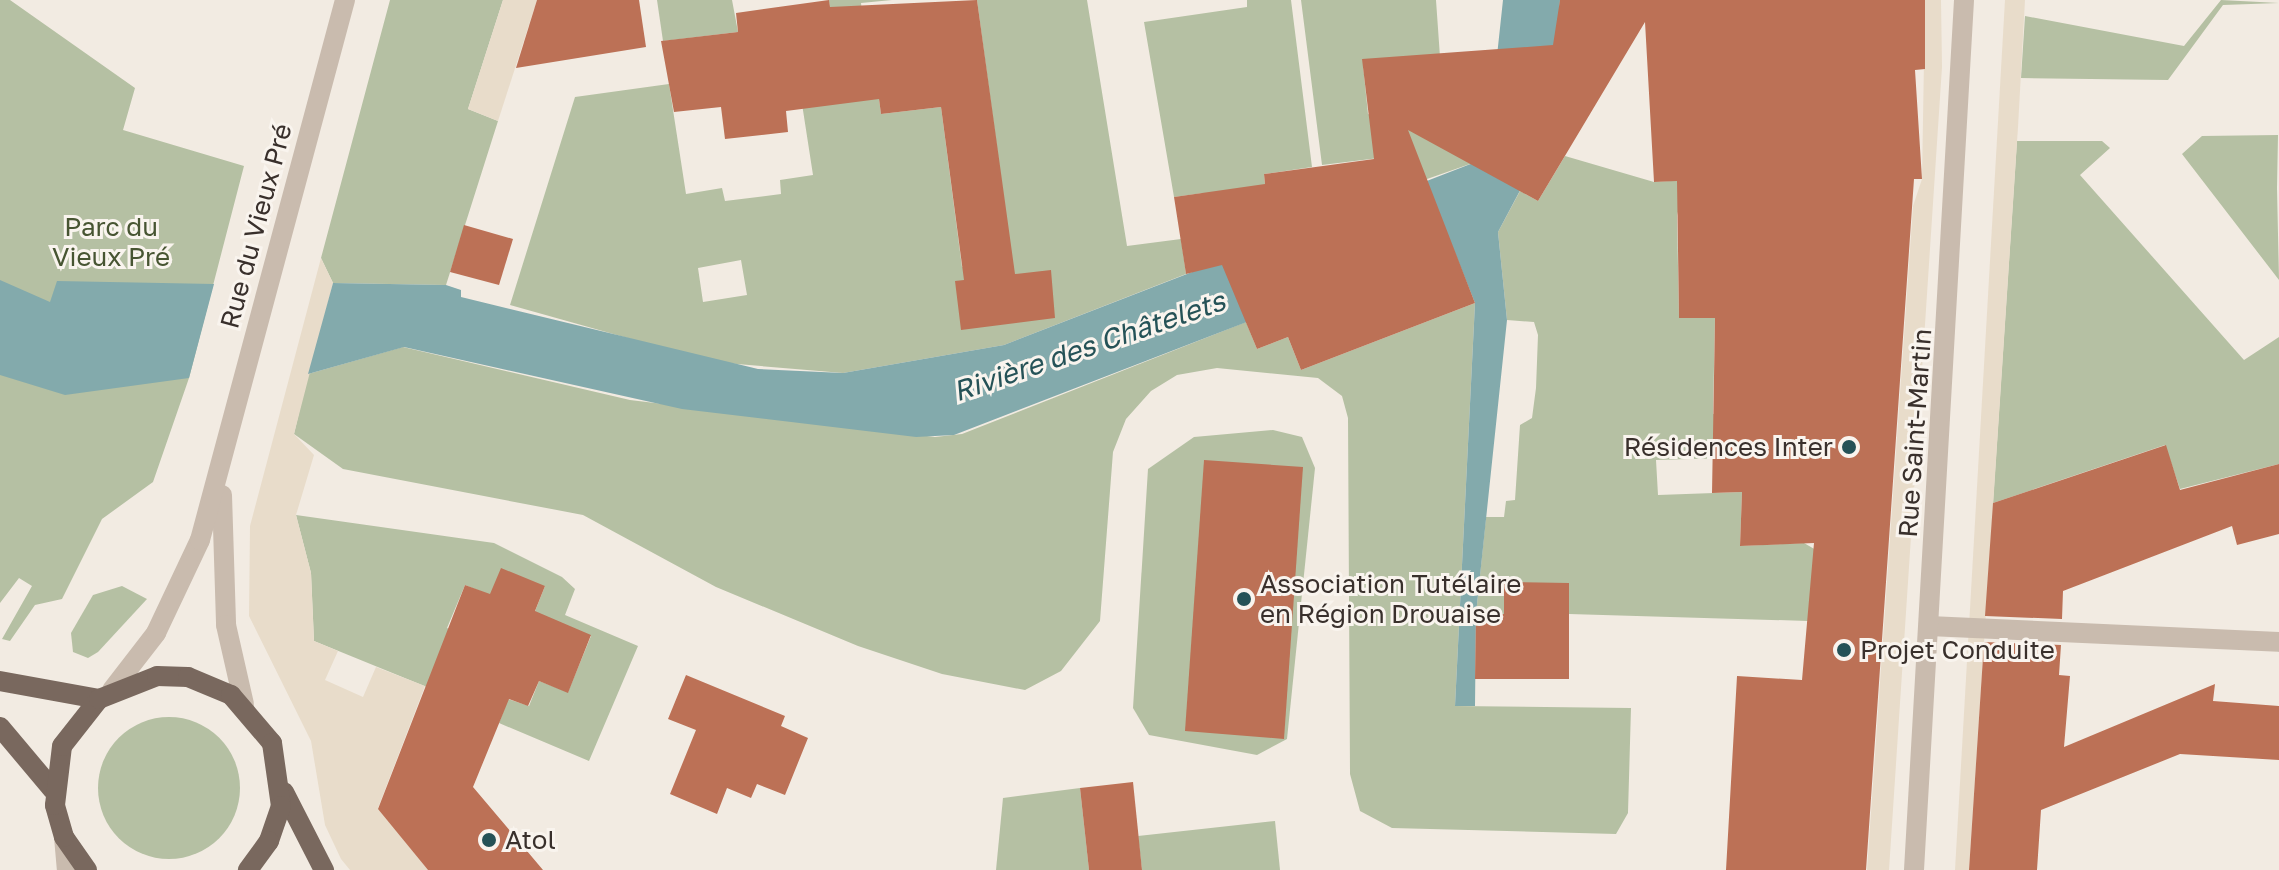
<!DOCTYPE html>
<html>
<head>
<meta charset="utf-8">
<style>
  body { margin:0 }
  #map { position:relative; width:2279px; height:870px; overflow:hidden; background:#f2ebe2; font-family:"Golos Text",sans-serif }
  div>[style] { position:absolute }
  .green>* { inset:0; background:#b5c0a3 }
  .round { border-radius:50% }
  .plaza>* { inset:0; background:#e8dcca }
  .water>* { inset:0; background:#83aaac }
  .building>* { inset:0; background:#bc7156 }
  .minor>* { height:20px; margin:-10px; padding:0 10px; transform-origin:10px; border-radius:10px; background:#c9bbae }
  .major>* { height:20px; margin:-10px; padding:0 10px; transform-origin:10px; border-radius:10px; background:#79685e }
  .dots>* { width:22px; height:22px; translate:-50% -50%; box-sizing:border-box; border:4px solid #f9f4ee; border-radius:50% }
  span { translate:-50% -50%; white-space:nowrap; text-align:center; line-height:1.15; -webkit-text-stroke:6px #f9f4ee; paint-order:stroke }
  .street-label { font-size:26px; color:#39302c }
  .park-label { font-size:26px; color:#475532 }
  .poi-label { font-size:26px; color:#39302c }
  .right { translate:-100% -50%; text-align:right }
  .left { translate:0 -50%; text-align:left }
  .water-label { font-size:28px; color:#255257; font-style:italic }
</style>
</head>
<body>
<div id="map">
  <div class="green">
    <div style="clip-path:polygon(0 0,10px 0,135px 88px,123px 130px,244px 166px,189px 378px,153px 482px,102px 519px,62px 599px,35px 605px,10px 641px,2px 639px,32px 586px,19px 578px,0 603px)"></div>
    <div style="clip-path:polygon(390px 0,503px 0,468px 109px,498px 121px,446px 285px,333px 283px,321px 258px)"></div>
    <div style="clip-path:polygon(657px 0,732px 0,738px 32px,663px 41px)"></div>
    <div style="clip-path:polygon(829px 0,892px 0,861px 3px,864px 28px,832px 32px)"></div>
    <div style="clip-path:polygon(evenodd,977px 0,1087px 0,1127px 246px,1181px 239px,1186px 274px,1004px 345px,843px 373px,713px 362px,510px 305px,575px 97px,669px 84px,686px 194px,722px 188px,725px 201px,781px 194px,780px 180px,813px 175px,798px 78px,879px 99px,881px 114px,941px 107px,962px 267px,1012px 260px,977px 0,741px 260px,747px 295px,703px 302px,698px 268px,741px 260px)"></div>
    <div style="clip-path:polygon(1247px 0,1291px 0,1312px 167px,1264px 174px,1268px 214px,1246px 250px,1212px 268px,1203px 193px,1174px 197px,1144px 22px,1247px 7px)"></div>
    <div style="clip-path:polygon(1301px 0,1436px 0,1440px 57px,1363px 65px,1368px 114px,1487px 158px,1410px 185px,1387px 157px,1322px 165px)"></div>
    <div style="clip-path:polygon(2221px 0,2279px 3px,2223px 5px,2168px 80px,2021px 78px,2025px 16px,2184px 46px)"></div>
    <div style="clip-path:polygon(2278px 135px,2277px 188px,2279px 280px,2182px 154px,2202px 136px)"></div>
    <div style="clip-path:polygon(2017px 141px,2102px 141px,2110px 148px,2080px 175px,2244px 360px,2279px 337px,2279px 464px,2180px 489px,2165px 445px,1993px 503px)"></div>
    <div style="clip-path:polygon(1565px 156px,1654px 182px,1687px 180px,1677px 215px,1679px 317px,1715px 318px,1713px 414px,1809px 410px,1798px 456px,1656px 460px,1658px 495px,1742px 492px,1740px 546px,1804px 543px,1816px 550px,1808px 621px,1569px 614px,1504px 582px,1504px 614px,1476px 614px,1486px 517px,1504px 517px,1506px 501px,1515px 500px,1520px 425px,1532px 418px,1536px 388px,1538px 335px,1534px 322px,1507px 320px,1498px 232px,1520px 191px,1538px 201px)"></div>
    <div style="clip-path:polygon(1475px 303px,1455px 706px,1631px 708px,1628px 813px,1616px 834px,1392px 828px,1360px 811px,1350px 774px,1348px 418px,1342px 396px,1318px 378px,1217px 368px,1177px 375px,1151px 391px,1126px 419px,1113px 452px,1100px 621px,1061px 671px,1025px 690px,942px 674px,858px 646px,716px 587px,583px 515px,343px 469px,294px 434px,308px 374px,403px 347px,630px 400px,935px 437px,962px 434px,1246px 322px,1257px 349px,1288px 337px,1301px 370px)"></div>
    <div style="clip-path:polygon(1273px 430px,1302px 437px,1315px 468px,1287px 739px,1257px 755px,1149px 735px,1133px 708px,1148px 469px,1194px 437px)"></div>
    <div style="clip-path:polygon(296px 515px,494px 543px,562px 577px,575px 589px,565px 615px,638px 646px,589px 761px,499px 723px,508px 699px,529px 706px,539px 681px,568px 692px,591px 636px,532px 619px,545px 586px,490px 595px,465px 585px,447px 628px,466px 636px,444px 694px,314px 641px,311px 573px)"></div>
    <div style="clip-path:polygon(122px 586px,147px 599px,98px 652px,88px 658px,73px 652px,71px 633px,93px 595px)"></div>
    <div class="round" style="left:98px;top:717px;width:142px;height:142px"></div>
    <div style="clip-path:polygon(1080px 788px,1089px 870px,996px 870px,1003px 798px)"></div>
    <div style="clip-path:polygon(1275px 821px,1280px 870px,1142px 870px,1138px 836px)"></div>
  </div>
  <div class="plaza">
    <div style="clip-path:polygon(503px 0,537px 0,498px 121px,468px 109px)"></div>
    <div style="clip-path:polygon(1925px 0,1941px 0,1942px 67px,1889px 870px,1867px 870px,1913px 206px,1922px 179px)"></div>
    <div style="clip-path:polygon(2005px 0,2025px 0,2018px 127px,1969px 870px,1955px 870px)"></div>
    <div style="clip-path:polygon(321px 258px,333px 283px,294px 434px,314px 455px,296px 515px,311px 573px,314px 641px,338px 651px,325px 680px,363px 697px,376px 667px,425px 686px,378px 808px,428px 870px,350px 870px,341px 859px,325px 825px,311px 741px,249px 616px,250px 526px)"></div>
  </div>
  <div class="water">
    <div style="clip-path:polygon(1503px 0,1560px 0,1551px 132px,1498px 232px,1507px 320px,1476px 614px,1475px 706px,1455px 706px,1475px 303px,1451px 243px,954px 435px,916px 437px,682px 409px,404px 347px,308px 374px,333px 283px,446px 285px,461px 290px,461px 297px,758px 369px,843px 373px,1004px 345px,1486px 158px)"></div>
    <div style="clip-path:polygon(0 280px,50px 302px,57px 281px,214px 284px,189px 378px,65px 395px,0 375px)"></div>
  </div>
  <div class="building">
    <div style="clip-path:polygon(537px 0,639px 0,646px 47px,516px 68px)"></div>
    <div style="clip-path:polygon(829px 0,830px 7px,977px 0,1015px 274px,1051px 270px,1055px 318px,961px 330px,955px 281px,964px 280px,941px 107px,881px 114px,879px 99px,786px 111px,788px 132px,725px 139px,721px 107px,674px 112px,661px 41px,738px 32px,736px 13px)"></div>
    <div style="clip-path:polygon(1560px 0,1925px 0,1925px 69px,1915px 70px,1922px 179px,1914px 179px,1866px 870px,1726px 870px,1737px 676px,1802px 680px,1814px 543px,1740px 546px,1742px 492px,1712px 493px,1715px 318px,1679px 318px,1677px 181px,1654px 182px,1645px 22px,1538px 201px,1408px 130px,1475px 303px,1301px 370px,1288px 337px,1257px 349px,1222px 265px,1186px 274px,1174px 197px,1265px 184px,1264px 174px,1374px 159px,1362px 59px,1553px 45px)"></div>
    <div style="clip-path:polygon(464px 225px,513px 239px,499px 285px,450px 272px)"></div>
    <div style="clip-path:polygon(2166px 445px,2180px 490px,2279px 464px,2279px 534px,2237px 545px,2232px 526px,2063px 591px,2062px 619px,1985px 616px,1993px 503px)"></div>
    <div style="clip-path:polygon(1204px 460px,1303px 467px,1284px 739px,1185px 731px)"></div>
    <div style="clip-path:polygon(501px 568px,545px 586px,535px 611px,591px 635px,568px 693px,539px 681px,528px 706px,509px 699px,473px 787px,543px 870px,428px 870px,378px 809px,465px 585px,490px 594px)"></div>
    <div style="clip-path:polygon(1504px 582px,1569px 583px,1569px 679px,1475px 679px,1476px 614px,1504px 614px)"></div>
    <div style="clip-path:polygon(1984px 642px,2061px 645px,2059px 675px,2070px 676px,2064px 747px,2215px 684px,2213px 701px,2279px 706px,2279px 760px,2180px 754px,2041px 810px,2037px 870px,1969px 870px)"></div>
    <div style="clip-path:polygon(686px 675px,785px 716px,781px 726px,808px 738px,785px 795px,757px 784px,751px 798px,727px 788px,717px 814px,670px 794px,696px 730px,668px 719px)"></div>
    <div style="clip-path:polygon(1133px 782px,1142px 870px,1089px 870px,1080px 788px)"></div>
  </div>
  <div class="minor">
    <div style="left:222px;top:495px;width:130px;rotate:88.2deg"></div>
    <div style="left:226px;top:625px;width:81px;rotate:77.2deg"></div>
    <div style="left:1929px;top:626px;width:350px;rotate:2.6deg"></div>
    <div style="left:112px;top:690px;width:72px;rotate:-52.3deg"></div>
    <div style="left:156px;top:633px;width:103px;rotate:-64.7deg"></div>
    <div style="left:200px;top:540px;width:559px;rotate:-74.97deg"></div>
    <div style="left:64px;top:837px;width:33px;rotate:85deg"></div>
    <div style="left:1914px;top:870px;width:871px;rotate:-86.71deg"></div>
  </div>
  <div class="major">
    <div style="left:0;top:681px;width:101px;rotate:10.3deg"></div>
    <div style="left:0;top:727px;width:82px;rotate:49.9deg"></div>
    <div style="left:284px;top:792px;width:88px;rotate:62.9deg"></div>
    <div style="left:87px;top:870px;width:40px;rotate:-124.9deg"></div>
    <div style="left:64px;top:837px;width:33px;rotate:-106deg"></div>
    <div style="left:55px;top:805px;width:59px;rotate:-83.2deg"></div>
    <div style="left:62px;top:746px;width:60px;rotate:-51.8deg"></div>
    <div style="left:99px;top:699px;width:62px;rotate:-21.6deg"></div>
    <div style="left:157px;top:676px;width:31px;rotate:2deg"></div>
    <div style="left:188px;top:677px;width:47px;rotate:22.7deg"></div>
    <div style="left:231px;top:695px;width:63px;rotate:49.5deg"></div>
    <div style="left:272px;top:743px;width:64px;rotate:81.9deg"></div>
    <div style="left:281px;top:806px;width:37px;rotate:109deg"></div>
    <div style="left:269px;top:841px;width:36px;rotate:126deg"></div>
  </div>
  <div class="dots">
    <div style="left:1849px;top:447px;background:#255257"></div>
    <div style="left:1244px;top:599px;background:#255257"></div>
    <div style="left:1844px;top:650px;background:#255257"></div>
    <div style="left:489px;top:840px;background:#255257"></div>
  </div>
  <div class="street-label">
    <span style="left:256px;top:226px;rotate:-75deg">Rue du Vieux Pré</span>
    <span style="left:1915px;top:433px;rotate:-86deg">Rue Saint-Martin</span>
  </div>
  <div class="park-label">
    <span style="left:111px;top:242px">Parc du<br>Vieux Pré</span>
  </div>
  <div class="poi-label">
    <span class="right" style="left:1833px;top:447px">Résidences Inter</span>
    <span class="left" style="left:1260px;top:599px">Association Tutélaire<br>en Région Drouaise</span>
    <span class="left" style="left:1860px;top:650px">Projet Conduite</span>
    <span class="left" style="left:505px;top:840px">Atol</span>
  </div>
  <div class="water-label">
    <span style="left:1089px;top:346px;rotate:-19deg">Rivière des Châtelets</span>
  </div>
</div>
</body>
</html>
